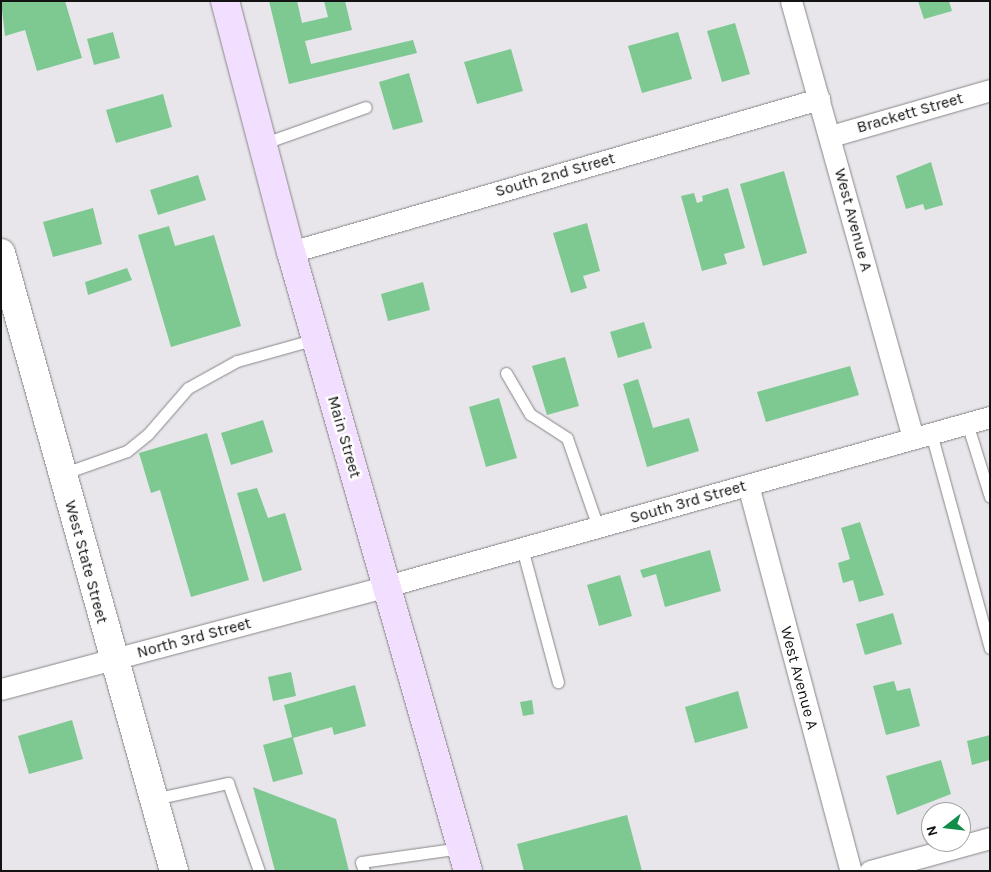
<!DOCTYPE html>
<html>
<head>
<meta charset="utf-8">
<style>
  body { margin:0 }
  #map { position:relative; width:991px; height:872px; overflow:hidden; background:#e8e6ea; font-family:Karla,sans-serif }
  div>[style] { position:absolute }
  .building>* { inset:0; background:#7ec892 }
  .roads { filter:drop-shadow(0 0 1px #888689) drop-shadow(0 0 1px #888689) }
  .service>* { height:11px; margin:-5.5px; padding:0 5.5px; transform-origin:5.5px; border-radius:5.5px; background:#fff }
  .minor>* { height:21px; margin:-10.5px; padding:0 10.5px; transform-origin:10.5px; border-radius:10.5px; background:#fff }
  .tertiary>* { height:28px; margin:-14px; padding:0 14px; transform-origin:14px; border-radius:14px; background:#fff }
  .secondary>* { height:28px; margin:-14px; padding:0 14px; transform-origin:14px; border-radius:14px; background:#f2defe }
  span { translate:-50% -50%; white-space:nowrap; text-align:center; line-height:1.15; -webkit-text-stroke:5px #fff; paint-order:stroke }
  .street-label { font-size:16px; color:#141314 }
  .frame { position:absolute; inset:0; border:2px solid #141314; pointer-events:none }
  .north { position:absolute; left:921px; top:802px; width:50px; height:50px; box-sizing:border-box; background:#fff; border:1px solid #a1a1a1; border-radius:50%; rotate:254deg; font-size:14px; font-weight:700; line-height:20px; text-align:center; color:#141314 }
  .north::after { content:''; display:block; margin:auto; width:18px; height:22px; background:#118d49; clip-path:polygon(50% 0,100% 100%,50% 72%,0 100%) }
</style>
</head>
<body>
<div id="map">
  <div class="building">
    <div style="clip-path:polygon(1px 1px,65px 1px,82px 58px,37px 71px,25px 30px,5px 36px)"></div>
    <div style="clip-path:polygon(269px 1px,297px 1px,302px 23px,328px 17px,324px 1px,345px 1px,352px 30px,305px 41px,311px 64px,413px 40px,417px 53px,289px 84px)"></div>
    <div style="clip-path:polygon(918px 1px,949px 1px,952px 11px,924px 19px)"></div>
    <div style="clip-path:polygon(735px 23px,750px 74px,722px 82px,707px 31px)"></div>
    <div style="clip-path:polygon(113px 32px,120px 58px,94px 65px,87px 39px)"></div>
    <div style="clip-path:polygon(678px 32px,692px 79px,642px 93px,628px 46px)"></div>
    <div style="clip-path:polygon(511px 49px,523px 91px,477px 104px,464px 62px)"></div>
    <div style="clip-path:polygon(409px 73px,423px 122px,393px 130px,379px 82px)"></div>
    <div style="clip-path:polygon(163px 94px,172px 127px,116px 143px,106px 110px)"></div>
    <div style="clip-path:polygon(931px 162px,943px 205px,925px 210px,923px 204px,906px 209px,896px 176px)"></div>
    <div style="clip-path:polygon(784px 171px,807px 253px,763px 266px,740px 184px)"></div>
    <div style="clip-path:polygon(198px 175px,206px 200px,158px 215px,150px 190px)"></div>
    <div style="clip-path:polygon(728px 188px,745px 248px,724px 254px,727px 264px,702px 271px,681px 196px,694px 193px,697px 203px,703px 201px,702px 196px)"></div>
    <div style="clip-path:polygon(93px 208px,102px 244px,53px 257px,43px 222px)"></div>
    <div style="clip-path:polygon(587px 223px,600px 271px,583px 276px,587px 288px,571px 293px,553px 233px)"></div>
    <div style="clip-path:polygon(169px 226px,175px 246px,214px 235px,241px 326px,171px 347px,138px 235px)"></div>
    <div style="clip-path:polygon(127px 268px,132px 280px,88px 295px,85px 282px)"></div>
    <div style="clip-path:polygon(423px 282px,430px 310px,388px 321px,381px 294px)"></div>
    <div style="clip-path:polygon(644px 322px,652px 348px,618px 358px,610px 332px)"></div>
    <div style="clip-path:polygon(565px 357px,579px 406px,547px 415px,532px 366px)"></div>
    <div style="clip-path:polygon(850px 366px,859px 395px,766px 422px,757px 392px)"></div>
    <div style="clip-path:polygon(638px 379px,653px 428px,689px 418px,699px 451px,647px 467px,623px 384px)"></div>
    <div style="clip-path:polygon(499px 398px,517px 458px,486px 467px,469px 407px)"></div>
    <div style="clip-path:polygon(263px 420px,273px 452px,231px 465px,221px 433px)"></div>
    <div style="clip-path:polygon(207px 433px,249px 580px,191px 597px,160px 490px,151px 493px,139px 453px)"></div>
    <div style="clip-path:polygon(257px 488px,268px 518px,285px 513px,302px 570px,263px 582px,237px 493px)"></div>
    <div style="clip-path:polygon(860px 522px,884px 595px,859px 602px,853px 580px,843px 583px,838px 563px,850px 559px,841px 528px)"></div>
    <div style="clip-path:polygon(710px 550px,721px 591px,665px 607px,656px 574px,643px 578px,640px 570px)"></div>
    <div style="clip-path:polygon(620px 575px,632px 616px,599px 626px,587px 585px)"></div>
    <div style="clip-path:polygon(893px 613px,902px 644px,865px 655px,856px 624px)"></div>
    <div style="clip-path:polygon(291px 672px,296px 696px,273px 701px,268px 677px)"></div>
    <div style="clip-path:polygon(894px 681px,897px 691px,910px 688px,920px 726px,886px 735px,873px 686px)"></div>
    <div style="clip-path:polygon(355px 685px,366px 726px,334px 735px,332px 727px,293px 738px,303px 774px,273px 782px,263px 745px,292px 737px,284px 705px)"></div>
    <div style="clip-path:polygon(738px 691px,748px 728px,695px 743px,685px 707px)"></div>
    <div style="clip-path:polygon(532px 700px,534px 714px,523px 716px,520px 702px)"></div>
    <div style="clip-path:polygon(72px 720px,83px 759px,29px 774px,18px 736px)"></div>
    <div style="clip-path:polygon(990px 735px,990px 760px,972px 765px,967px 741px)"></div>
    <div style="clip-path:polygon(941px 760px,951px 794px,897px 815px,886px 776px)"></div>
    <div style="clip-path:polygon(253px 787px,336px 819px,349px 871px,275px 871px)"></div>
    <div style="clip-path:polygon(627px 815px,642px 871px,524px 871px,517px 844px)"></div>
  </div>
  <div class="roads">
    <div class="service">
      <div style="left:262px;top:144px;width:110px;rotate:-19.6deg"></div>
      <div style="left:506px;top:373px;width:48px;rotate:59.7deg"></div>
      <div style="left:530px;top:414px;width:44px;rotate:33deg"></div>
      <div style="left:567px;top:438px;width:94px;rotate:70.8deg"></div>
      <div style="left:967px;top:423px;width:77px;rotate:72.7deg"></div>
      <div style="left:931px;top:433px;width:223px;rotate:74.7deg"></div>
      <div style="left:62px;top:474px;width:69px;rotate:-19.5deg"></div>
      <div style="left:127px;top:451px;width:27px;rotate:-39deg"></div>
      <div style="left:148px;top:434px;width:61px;rotate:-49deg"></div>
      <div style="left:188px;top:388px;width:56px;rotate:-28.9deg"></div>
      <div style="left:237px;top:361px;width:82px;rotate:-15.6deg"></div>
      <div style="left:522px;top:548px;width:139px;rotate:75deg"></div>
      <div style="left:154px;top:799px;width:76px;rotate:-12.2deg"></div>
      <div style="left:228px;top:783px;width:93px;rotate:70.6deg"></div>
      <div style="left:364px;top:871px;width:9px;rotate:-108deg"></div>
      <div style="left:361px;top:862px;width:101px;rotate:-8deg"></div>
    </div>
    <div class="minor">
      <div style="left:791px;top:1px;width:454px;rotate:74.4deg"></div>
      <div style="left:831px;top:136px;width:166px;rotate:-16.1deg"></div>
      <div style="left:291px;top:252px;width:550px;rotate:-16.16deg"></div>
      <div style="left:748px;top:485px;width:400px;rotate:75.1deg"></div>
      <div style="left:1px;top:689px;width:400px;rotate:-14.9deg"></div>
      <div style="left:387px;top:586px;width:626px;rotate:-15.66deg"></div>
      <div style="left:870px;top:871px;width:124px;rotate:-15.4deg"></div>
    </div>
    <div class="tertiary">
      <div style="left:1px;top:253px;width:642px;rotate:74.36deg"></div>
    </div>
    <div class="secondary">
      <div style="left:225px;top:1px;width:260px;rotate:75.3deg"></div>
      <div style="left:291px;top:252px;width:644px;rotate:74.04deg"></div>
    </div>
  </div>
  <div class="street-label">
    <span style="left:910px;top:113px;rotate:-16deg">Brackett Street</span>
    <span style="left:555px;top:175px;rotate:-16deg">South 2nd Street</span>
    <span style="left:853px;top:220px;rotate:75deg">West Avenue A</span>
    <span style="left:344px;top:437px;rotate:74deg">Main Street</span>
    <span style="left:688px;top:502px;rotate:-16deg">South 3rd Street</span>
    <span style="left:86px;top:562px;rotate:75deg">West State Street</span>
    <span style="left:194px;top:638px;rotate:-15deg">North 3rd Street</span>
    <span style="left:799px;top:678px;rotate:75deg">West Avenue A</span>
  </div>
  <div class="frame"></div>
  <div class="north">N</div>
</div>
</body>
</html>
